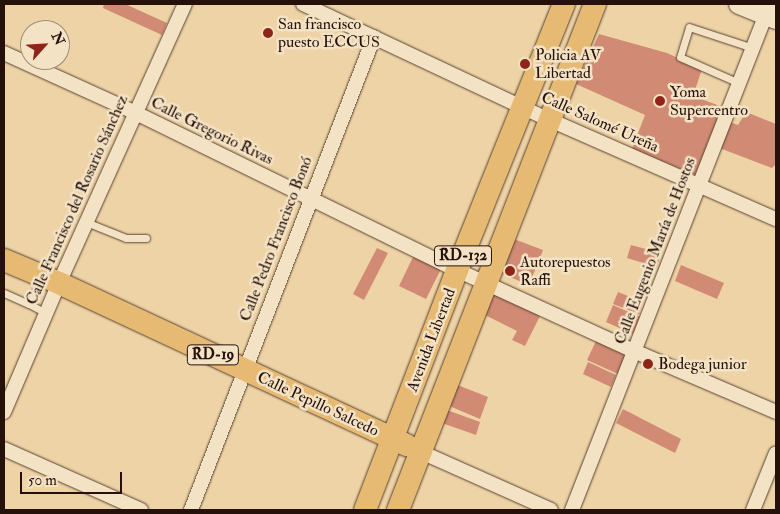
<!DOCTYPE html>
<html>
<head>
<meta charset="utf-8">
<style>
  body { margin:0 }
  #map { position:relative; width:780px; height:514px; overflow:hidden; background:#eed3a6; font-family:"IM FELL Double Pica",serif }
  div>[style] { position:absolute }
  .building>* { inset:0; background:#d18a74 }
  .roads { filter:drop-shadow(0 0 1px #574231) drop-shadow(0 0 1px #574231) }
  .lane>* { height:7px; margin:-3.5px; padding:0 3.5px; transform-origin:3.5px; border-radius:3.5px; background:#f4e2c5 }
  .street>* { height:14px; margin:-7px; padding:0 7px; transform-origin:7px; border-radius:7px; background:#f4e2c5 }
  .secondary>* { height:20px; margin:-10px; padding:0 10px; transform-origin:10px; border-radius:10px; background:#f4e2c5 }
  .primary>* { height:22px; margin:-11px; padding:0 11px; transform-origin:11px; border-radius:11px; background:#e7ba73 }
  .dots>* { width:14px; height:14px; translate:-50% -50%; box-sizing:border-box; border:2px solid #f4e2c5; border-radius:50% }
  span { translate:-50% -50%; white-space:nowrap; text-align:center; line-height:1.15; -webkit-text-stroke:5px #f4e2c5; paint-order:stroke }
  .shield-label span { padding:1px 4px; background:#f4e2c5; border:1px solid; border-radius:4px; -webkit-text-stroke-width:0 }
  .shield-label { font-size:15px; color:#25110a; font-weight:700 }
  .poi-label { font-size:16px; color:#25110a }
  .left { translate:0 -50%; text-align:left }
  .street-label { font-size:16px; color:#25110a }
  .frame { position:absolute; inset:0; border:5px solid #25110a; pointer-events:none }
  .north { position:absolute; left:20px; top:20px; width:50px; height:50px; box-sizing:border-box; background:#f4e2c5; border:1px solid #a18e7a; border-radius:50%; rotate:64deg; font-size:14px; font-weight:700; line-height:20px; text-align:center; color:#25110a }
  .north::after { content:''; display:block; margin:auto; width:18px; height:22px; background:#8f2418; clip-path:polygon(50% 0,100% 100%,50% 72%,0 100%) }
  .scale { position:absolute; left:20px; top:472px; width:102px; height:22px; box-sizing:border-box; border:2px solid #25110a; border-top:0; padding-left:6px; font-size:15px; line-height:18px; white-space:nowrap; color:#25110a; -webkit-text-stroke:4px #f4e2c5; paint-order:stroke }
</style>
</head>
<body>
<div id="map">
  <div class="building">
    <div style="clip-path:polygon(104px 4px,125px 4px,167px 23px,162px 35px,103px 8px)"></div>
    <div style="clip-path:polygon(599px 34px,667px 53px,702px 69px,693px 96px,720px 106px,716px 117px,738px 125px,746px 112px,776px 124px,776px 164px,772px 168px,709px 144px,698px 176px,632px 149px,645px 115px,576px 84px)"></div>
    <div style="clip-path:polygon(514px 239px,543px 250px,529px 285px,500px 273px)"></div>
    <div style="clip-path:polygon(631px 245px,661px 253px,657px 267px,627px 258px)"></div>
    <div style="clip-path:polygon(377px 248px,388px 253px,364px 300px,353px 294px)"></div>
    <div style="clip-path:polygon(414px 255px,441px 269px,426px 299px,399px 286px)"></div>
    <div style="clip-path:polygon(681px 265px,724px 283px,717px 299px,675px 281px)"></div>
    <div style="clip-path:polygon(493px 292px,540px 316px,525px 346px,512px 340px,517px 331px,483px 314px)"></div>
    <div style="clip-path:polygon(618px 292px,643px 302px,639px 314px,613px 304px)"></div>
    <div style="clip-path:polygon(613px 305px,640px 317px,633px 334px,606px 322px)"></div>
    <div style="clip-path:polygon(596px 341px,627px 356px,618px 374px,587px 360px)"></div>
    <div style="clip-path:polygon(588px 362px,616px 375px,611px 387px,583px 374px)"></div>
    <div style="clip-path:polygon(455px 384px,488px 397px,480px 419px,447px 405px)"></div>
    <div style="clip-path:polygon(444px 409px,480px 422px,476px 435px,439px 422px)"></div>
    <div style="clip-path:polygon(623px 409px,681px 439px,675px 453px,616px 423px)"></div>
  </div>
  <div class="roads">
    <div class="lane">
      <div style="left:739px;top:83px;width:64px;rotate:-156.2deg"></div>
      <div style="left:680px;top:57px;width:31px;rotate:-73deg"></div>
      <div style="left:689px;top:27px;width:67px;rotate:18.2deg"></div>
      <div style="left:86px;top:222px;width:43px;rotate:21.8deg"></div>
      <div style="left:126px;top:238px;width:20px"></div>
      <div style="left:4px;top:293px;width:27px;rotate:24deg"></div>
      <div style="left:29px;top:304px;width:27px;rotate:-63deg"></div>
      <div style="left:29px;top:304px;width:19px;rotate:28deg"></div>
    </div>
    <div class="street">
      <div style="left:303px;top:4px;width:273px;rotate:25.2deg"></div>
      <div style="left:550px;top:120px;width:247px;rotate:23.7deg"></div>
      <div style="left:4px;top:53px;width:145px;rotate:24.4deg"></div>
      <div style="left:136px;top:113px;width:357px;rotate:26.1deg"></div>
      <div style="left:457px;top:270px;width:195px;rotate:24.6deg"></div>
      <div style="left:634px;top:351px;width:155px;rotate:23.2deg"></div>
      <div style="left:4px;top:412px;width:140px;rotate:-66.9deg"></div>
      <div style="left:59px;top:283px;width:306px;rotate:-65.7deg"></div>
      <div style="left:4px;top:449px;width:150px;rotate:24deg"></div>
      <div style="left:421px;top:452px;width:142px;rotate:24deg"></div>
      <div style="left:191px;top:510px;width:507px;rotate:-68.85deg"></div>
      <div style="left:572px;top:510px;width:543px;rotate:-68.63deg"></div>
      <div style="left:753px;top:510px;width:61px;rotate:-68deg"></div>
    </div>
    <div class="secondary">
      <div style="left:739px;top:4px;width:40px;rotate:22deg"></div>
    </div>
    <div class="primary">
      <div style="left:4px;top:260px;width:60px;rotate:22.7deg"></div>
      <div style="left:59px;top:283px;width:384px;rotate:25deg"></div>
      <div style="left:365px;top:510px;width:257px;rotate:-69deg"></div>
      <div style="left:457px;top:270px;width:287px;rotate:-68.1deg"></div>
      <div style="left:398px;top:510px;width:543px;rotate:-68.73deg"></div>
    </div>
  </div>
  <div class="dots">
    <div style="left:268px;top:33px;background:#8f2418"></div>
    <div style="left:525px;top:64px;background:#8f2418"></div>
    <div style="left:660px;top:101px;background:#8f2418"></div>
    <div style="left:510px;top:271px;background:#8f2418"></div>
    <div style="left:648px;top:364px;background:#8f2418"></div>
  </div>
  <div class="shield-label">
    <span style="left:463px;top:256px">RD-132</span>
    <span style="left:213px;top:355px">RD-19</span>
  </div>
  <div class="poi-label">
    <span class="left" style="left:278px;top:33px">San francisco<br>puesto ECCUS</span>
    <span class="left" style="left:535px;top:64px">Policia AV<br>Libertad</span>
    <span class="left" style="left:670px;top:101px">Yoma<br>Supercentro</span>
    <span class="left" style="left:520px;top:271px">Autorepuestos<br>Raffi</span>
    <span class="left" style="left:658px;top:364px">Bodega junior</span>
  </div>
  <div class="street-label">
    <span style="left:600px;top:122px;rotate:24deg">Calle Salomé Ureña</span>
    <span style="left:212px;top:131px;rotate:26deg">Calle Gregorio Rivas</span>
    <span style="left:77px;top:200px;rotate:-66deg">Calle Francisco del Rosario Sánchez</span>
    <span style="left:276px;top:239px;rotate:-69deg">Calle Pedro Francisco Bonó</span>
    <span style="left:655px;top:251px;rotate:-69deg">Calle Eugenio María de Hostos</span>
    <span style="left:431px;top:340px;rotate:-69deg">Avenida Libertad</span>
    <span style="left:318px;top:404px;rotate:25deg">Calle Pepillo Salcedo</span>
  </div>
  <div class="frame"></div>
  <div class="north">N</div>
  <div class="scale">50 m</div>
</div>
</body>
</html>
